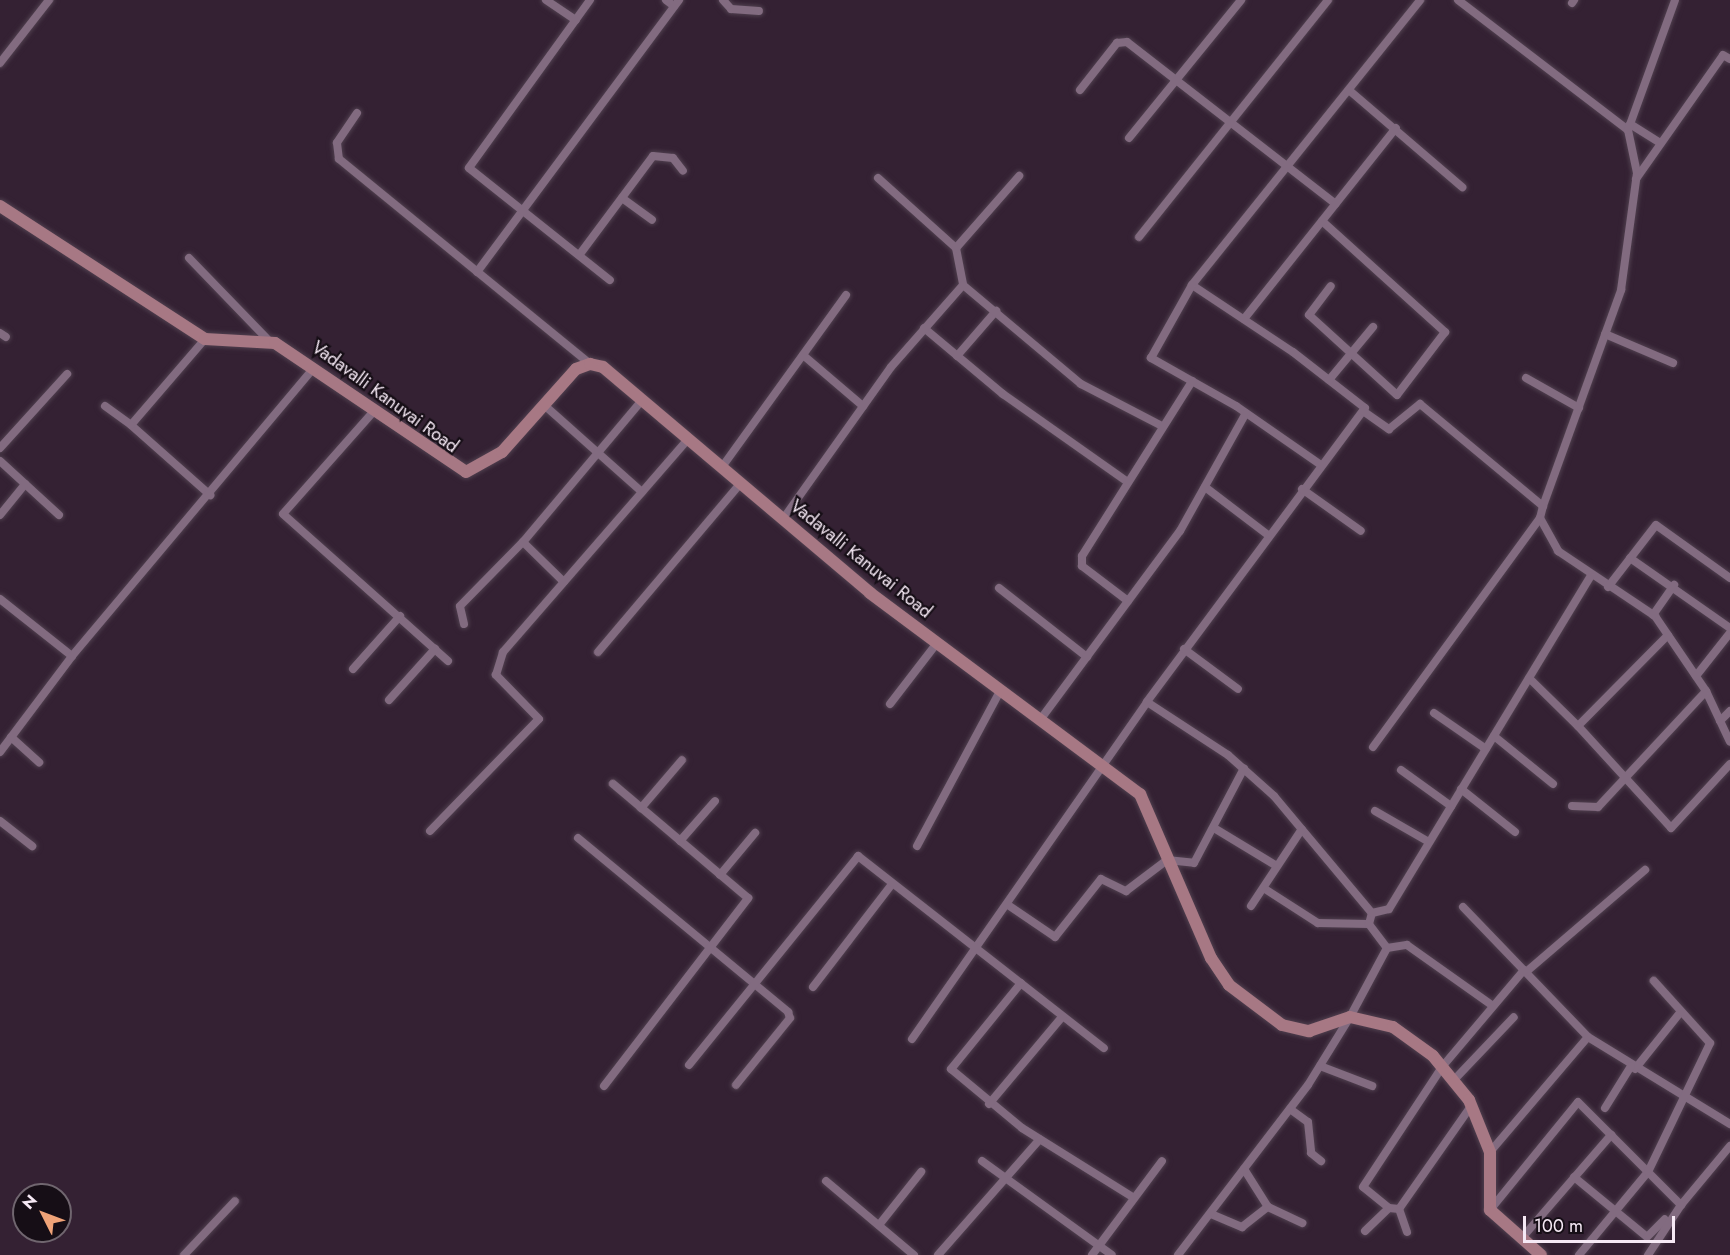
<!DOCTYPE html>
<html>
<head>
<meta charset="utf-8">
<style>
  body { margin:0 }
  #map { position:relative; width:1730px; height:1255px; overflow:hidden; background:#342133; font-family:Jost,sans-serif }
  div>[style] { position:absolute }
  .roads { filter:drop-shadow(0 0 2px #50404f) drop-shadow(0 0 2px #50404f) }
  .street>* { height:8px; margin:-4px; padding:0 4px; transform-origin:4px; border-radius:4px; background:#826b80 }
  .secondary>* { height:12px; margin:-6px; padding:0 6px; transform-origin:6px; border-radius:6px; background:#a77884 }
  span { translate:-50% -50%; white-space:nowrap; text-align:center; line-height:1.15; -webkit-text-stroke:4.5px #160e16; paint-order:stroke }
  .street-label { font-size:18px; color:#f6e9f5 }
  .north { position:absolute; left:12px; top:1183px; width:60px; height:60px; box-sizing:border-box; background:#160e16; border:2px solid #70666f; border-radius:50%; rotate:312deg; font-size:16px; font-weight:700; line-height:24px; text-align:center; color:#f6e9f5 }
  .north::after { content:''; display:block; margin:auto; width:21px; height:27px; background:#f0a378; clip-path:polygon(50% 0,100% 100%,50% 72%,0 100%) }
  .scale { position:absolute; left:1523px; top:1216px; width:152px; height:27px; box-sizing:border-box; border:3px solid #f6e9f5; border-top:0; padding-left:8px; font-size:18px; line-height:21px; white-space:nowrap; color:#f6e9f5; -webkit-text-stroke:4px #160e16; paint-order:stroke }
</style>
</head>
<body>
<div id="map">
  <div class="roads">
    <div class="street">
      <div style="left:546px;top:0;width:36px;rotate:34deg"></div>
      <div style="left:590px;top:0;width:207px;rotate:125.8deg"></div>
      <div style="left:469px;top:168px;width:180px;rotate:38.5deg"></div>
      <div style="left:666px;top:0;width:10px;rotate:37deg"></div>
      <div style="left:723px;top:0;width:12px;rotate:48deg"></div>
      <div style="left:731px;top:9px;width:28px;rotate:4deg"></div>
      <div style="left:1458px;top:0;width:214px;rotate:37.4deg"></div>
      <div style="left:1572px;top:3px;width:4px;rotate:-56deg"></div>
      <div style="left:0;top:63px;width:80px;rotate:-52.1deg"></div>
      <div style="left:1080px;top:90px;width:60px;rotate:-51.8deg"></div>
      <div style="left:1117px;top:43px;width:10px;rotate:-6deg"></div>
      <div style="left:1127px;top:42px;width:264px;rotate:37.8deg"></div>
      <div style="left:1350px;top:91px;width:148px;rotate:40.6deg"></div>
      <div style="left:357px;top:113px;width:36px;rotate:124deg"></div>
      <div style="left:337px;top:143px;width:16px;rotate:83deg"></div>
      <div style="left:339px;top:159px;width:324px;rotate:39.2deg"></div>
      <div style="left:1630px;top:124px;width:36px;rotate:32deg"></div>
      <div style="left:1129px;top:138px;width:178px;rotate:-50.9deg"></div>
      <div style="left:878px;top:178px;width:105px;rotate:41.9deg"></div>
      <div style="left:956px;top:248px;width:38px;rotate:79deg"></div>
      <div style="left:1636px;top:179px;width:151px;rotate:-54.9deg"></div>
      <div style="left:1723px;top:55px;width:8px;rotate:30deg"></div>
      <div style="left:622px;top:198px;width:37px;rotate:36deg"></div>
      <div style="left:1322px;top:221px;width:166px;rotate:42.1deg"></div>
      <div style="left:1445px;top:332px;width:79px;rotate:127.3deg"></div>
      <div style="left:1397px;top:395px;width:119px;rotate:-137.7deg"></div>
      <div style="left:1309px;top:315px;width:36px;rotate:-53deg"></div>
      <div style="left:1139px;top:237px;width:303px;rotate:-51.4deg"></div>
      <div style="left:956px;top:248px;width:96px;rotate:-48.8deg"></div>
      <div style="left:580px;top:254px;width:122px;rotate:-53.3deg"></div>
      <div style="left:653px;top:156px;width:20px;rotate:6deg"></div>
      <div style="left:673px;top:158px;width:16px;rotate:52deg"></div>
      <div style="left:189px;top:258px;width:118px;rotate:46deg"></div>
      <div style="left:477px;top:272px;width:339px;rotate:-53.4deg"></div>
      <div style="left:1192px;top:285px;width:121px;rotate:33.6deg"></div>
      <div style="left:1293px;top:352px;width:91px;rotate:37.9deg"></div>
      <div style="left:1365px;top:408px;width:366px;rotate:126.6deg"></div>
      <div style="left:1147px;top:702px;width:97px;rotate:33.2deg"></div>
      <div style="left:1228px;top:755px;width:62px;rotate:41.7deg"></div>
      <div style="left:1274px;top:796px;width:153px;rotate:50.1deg"></div>
      <div style="left:1244px;top:319px;width:244px;rotate:-51.5deg"></div>
      <div style="left:924px;top:328px;width:103px;rotate:39.9deg"></div>
      <div style="left:1003px;top:394px;width:149px;rotate:35.2deg"></div>
      <div style="left:0;top:333px;width:7px;rotate:34deg"></div>
      <div style="left:1605px;top:334px;width:74px;rotate:23.1deg"></div>
      <div style="left:205px;top:339px;width:113px;rotate:130.7deg"></div>
      <div style="left:131px;top:425px;width:106px;rotate:41.5deg"></div>
      <div style="left:803px;top:355px;width:79px;rotate:40.4deg"></div>
      <div style="left:957px;top:356px;width:60px;rotate:-49.1deg"></div>
      <div style="left:1526px;top:378px;width:61px;rotate:29.5deg"></div>
      <div style="left:1329px;top:380px;width:69px;rotate:-50.3deg"></div>
      <div style="left:544px;top:405px;width:131px;rotate:41.6deg"></div>
      <div style="left:105px;top:406px;width:32px;rotate:36deg"></div>
      <div style="left:374px;top:411px;width:137px;rotate:131.5deg"></div>
      <div style="left:283px;top:514px;width:221px;rotate:41.7deg"></div>
      <div style="left:1363px;top:411px;width:32px;rotate:35deg"></div>
      <div style="left:1389px;top:429px;width:40px;rotate:-39deg"></div>
      <div style="left:1420px;top:404px;width:160px;rotate:39.7deg"></div>
      <div style="left:1543px;top:506px;width:12px;rotate:104deg"></div>
      <div style="left:1540px;top:518px;width:38px;rotate:61deg"></div>
      <div style="left:1558px;top:551px;width:117px;rotate:33.8deg"></div>
      <div style="left:1655px;top:616px;width:91px;rotate:55.8deg"></div>
      <div style="left:1706px;top:691px;width:56px;rotate:64.8deg"></div>
      <div style="left:0;top:448px;width:100px;rotate:-47.8deg"></div>
      <div style="left:0;top:461px;width:80px;rotate:42.5deg"></div>
      <div style="left:1321px;top:465px;width:103px;rotate:-145.2deg"></div>
      <div style="left:1236px;top:406px;width:98px;rotate:-150.5deg"></div>
      <div style="left:1151px;top:358px;width:84px;rotate:-60.7deg"></div>
      <div style="left:1192px;top:285px;width:365px;rotate:-51.3deg"></div>
      <div style="left:722px;top:467px;width:212px;rotate:-54.2deg"></div>
      <div style="left:1205px;top:487px;width:79px;rotate:37.3deg"></div>
      <div style="left:1302px;top:489px;width:72px;rotate:35.4deg"></div>
      <div style="left:1543px;top:506px;width:230px;rotate:-70.1deg"></div>
      <div style="left:1621px;top:290px;width:118px;rotate:-82.2deg"></div>
      <div style="left:1637px;top:173px;width:44px;rotate:-101.8deg"></div>
      <div style="left:1628px;top:130px;width:138px;rotate:-70.1deg"></div>
      <div style="left:0;top:515px;width:40px;rotate:-51deg"></div>
      <div style="left:783px;top:519px;width:186px;rotate:-54.6deg"></div>
      <div style="left:891px;top:367px;width:109px;rotate:-48.7deg"></div>
      <div style="left:963px;top:285px;width:154px;rotate:40deg"></div>
      <div style="left:1081px;top:384px;width:91px;rotate:27.4deg"></div>
      <div style="left:523px;top:542px;width:57px;rotate:44.3deg"></div>
      <div style="left:1630px;top:558px;width:122px;rotate:35deg"></div>
      <div style="left:1608px;top:587px;width:78px;rotate:-52.3deg"></div>
      <div style="left:1656px;top:525px;width:91px;rotate:35.6deg"></div>
      <div style="left:999px;top:588px;width:112px;rotate:38.1deg"></div>
      <div style="left:0;top:599px;width:92px;rotate:38.4deg"></div>
      <div style="left:1128px;top:601px;width:58px;rotate:-142.7deg"></div>
      <div style="left:1082px;top:566px;width:10px;rotate:-90deg"></div>
      <div style="left:1082px;top:556px;width:207px;rotate:-57.8deg"></div>
      <div style="left:1653px;top:615px;width:37px;rotate:-55deg"></div>
      <div style="left:464px;top:624px;width:18px;rotate:-103deg"></div>
      <div style="left:460px;top:606px;width:90px;rotate:-45.5deg"></div>
      <div style="left:523px;top:542px;width:185px;rotate:-50deg"></div>
      <div style="left:1668px;top:635px;width:128px;rotate:134.7deg"></div>
      <div style="left:1578px;top:726px;width:138px;rotate:47.6deg"></div>
      <div style="left:1671px;top:828px;width:87px;rotate:-47.3deg"></div>
      <div style="left:1184px;top:649px;width:67px;rotate:36.5deg"></div>
      <div style="left:598px;top:652px;width:221px;rotate:-49.8deg"></div>
      <div style="left:353px;top:669px;width:71px;rotate:-48.4deg"></div>
      <div style="left:1696px;top:676px;width:55px;rotate:-51.7deg"></div>
      <div style="left:1529px;top:678px;width:69px;rotate:44.4deg"></div>
      <div style="left:389px;top:700px;width:69px;rotate:-48deg"></div>
      <div style="left:890px;top:704px;width:77px;rotate:-52.4deg"></div>
      <div style="left:1434px;top:713px;width:63px;rotate:34.7deg"></div>
      <div style="left:1040px;top:720px;width:235px;rotate:-53.5deg"></div>
      <div style="left:1180px;top:531px;width:135px;rotate:-60.8deg"></div>
      <div style="left:1720px;top:721px;width:14px;rotate:-45deg"></div>
      <div style="left:1494px;top:736px;width:76px;rotate:39.1deg"></div>
      <div style="left:11px;top:737px;width:38px;rotate:42deg"></div>
      <div style="left:1373px;top:747px;width:283px;rotate:-53.9deg"></div>
      <div style="left:0;top:752px;width:120px;rotate:-53.1deg"></div>
      <div style="left:72px;top:656px;width:376px;rotate:-50deg"></div>
      <div style="left:1401px;top:770px;width:62px;rotate:35.8deg"></div>
      <div style="left:1461px;top:789px;width:69px;rotate:38.5deg"></div>
      <div style="left:1572px;top:806px;width:26px;rotate:2deg"></div>
      <div style="left:1598px;top:807px;width:158px;rotate:-47deg"></div>
      <div style="left:641px;top:808px;width:63px;rotate:-49.5deg"></div>
      <div style="left:1375px;top:811px;width:62px;rotate:29.9deg"></div>
      <div style="left:0;top:821px;width:41px;rotate:38deg"></div>
      <div style="left:1214px;top:828px;width:71px;rotate:31.2deg"></div>
      <div style="left:430px;top:831px;width:156px;rotate:-45.8deg"></div>
      <div style="left:539px;top:719px;width:62px;rotate:-134.3deg"></div>
      <div style="left:496px;top:675px;width:24px;rotate:-73deg"></div>
      <div style="left:503px;top:652px;width:282px;rotate:-49deg"></div>
      <div style="left:578px;top:838px;width:273px;rotate:39.6deg"></div>
      <div style="left:788px;top:1012px;width:6px;rotate:72deg"></div>
      <div style="left:790px;top:1018px;width:86px;rotate:128.9deg"></div>
      <div style="left:680px;top:841px;width:53px;rotate:-48.8deg"></div>
      <div style="left:917px;top:846px;width:176px;rotate:-61.8deg"></div>
      <div style="left:720px;top:875px;width:55px;rotate:-50.2deg"></div>
      <div style="left:1265px;top:889px;width:63px;rotate:32.7deg"></div>
      <div style="left:1318px;top:923px;width:51px;rotate:1.1deg"></div>
      <div style="left:1008px;top:905px;width:57px;rotate:34.2deg"></div>
      <div style="left:1055px;top:937px;width:74px;rotate:-51.6deg"></div>
      <div style="left:1101px;top:879px;width:28px;rotate:26deg"></div>
      <div style="left:1126px;top:891px;width:51px;rotate:-37.1deg"></div>
      <div style="left:1167px;top:860px;width:27px;rotate:6deg"></div>
      <div style="left:1194px;top:863px;width:107px;rotate:-62.2deg"></div>
      <div style="left:1251px;top:906px;width:92px;rotate:-56.5deg"></div>
      <div style="left:1463px;top:907px;width:180px;rotate:46.1deg"></div>
      <div style="left:1588px;top:1037px;width:167px;rotate:31.5deg"></div>
      <div style="left:1387px;top:948px;width:20px;rotate:-9deg"></div>
      <div style="left:1407px;top:945px;width:105px;rotate:35.3deg"></div>
      <div style="left:1526px;top:972px;width:157px;rotate:-40.6deg"></div>
      <div style="left:1021px;top:983px;width:111px;rotate:129.1deg"></div>
      <div style="left:951px;top:1069px;width:92px;rotate:39.7deg"></div>
      <div style="left:1022px;top:1128px;width:132px;rotate:32deg"></div>
      <div style="left:813px;top:987px;width:130px;rotate:-52.5deg"></div>
      <div style="left:912px;top:1039px;width:411px;rotate:-55.1deg"></div>
      <div style="left:689px;top:1065px;width:269px;rotate:-51deg"></div>
      <div style="left:858px;top:856px;width:312px;rotate:38deg"></div>
      <div style="left:1320px;top:1066px;width:56px;rotate:21deg"></div>
      <div style="left:1635px;top:1069px;width:70px;rotate:-51.3deg"></div>
      <div style="left:1453px;top:1081px;width:88px;rotate:-46.4deg"></div>
      <div style="left:604px;top:1086px;width:237px;rotate:-52.5deg"></div>
      <div style="left:748px;top:898px;width:177px;rotate:-139.8deg"></div>
      <div style="left:989px;top:1104px;width:114px;rotate:-50deg"></div>
      <div style="left:1605px;top:1108px;width:49px;rotate:-58.2deg"></div>
      <div style="left:1290px;top:1109px;width:22px;rotate:36deg"></div>
      <div style="left:1308px;top:1122px;width:31px;rotate:84deg"></div>
      <div style="left:1311px;top:1153px;width:13px;rotate:39deg"></div>
      <div style="left:1490px;top:1152px;width:151px;rotate:-49.6deg"></div>
      <div style="left:982px;top:1161px;width:160px;rotate:35.9deg"></div>
      <div style="left:1244px;top:1169px;width:45px;rotate:57.7deg"></div>
      <div style="left:1268px;top:1207px;width:38px;rotate:25deg"></div>
      <div style="left:1574px;top:1177px;width:94px;rotate:39.4deg"></div>
      <div style="left:1647px;top:1237px;width:25px;rotate:-45deg"></div>
      <div style="left:826px;top:1181px;width:115px;rotate:40.1deg"></div>
      <div style="left:1681px;top:1205px;width:77px;rotate:-50.3deg"></div>
      <div style="left:1399px;top:1209px;width:126px;rotate:-55deg"></div>
      <div style="left:1490px;top:1210px;width:139px;rotate:-50.8deg"></div>
      <div style="left:1578px;top:1102px;width:146px;rotate:45deg"></div>
      <div style="left:1681px;top:1205px;width:60px;rotate:123.4deg"></div>
      <div style="left:1211px;top:1214px;width:34px;rotate:23deg"></div>
      <div style="left:1242px;top:1227px;width:33px;rotate:-38deg"></div>
      <div style="left:879px;top:1225px;width:68px;rotate:-51.6deg"></div>
      <div style="left:1365px;top:1231px;width:33px;rotate:-44deg"></div>
      <div style="left:1407px;top:1232px;width:24px;rotate:-109deg"></div>
      <div style="left:1399px;top:1209px;width:10px;rotate:-174deg"></div>
      <div style="left:1389px;top:1208px;width:33px;rotate:-141deg"></div>
      <div style="left:1363px;top:1187px;width:144px;rotate:-56.6deg"></div>
      <div style="left:1442px;top:1067px;width:127px;rotate:-49.8deg"></div>
      <div style="left:1521px;top:1239px;width:138px;rotate:-49.1deg"></div>
      <div style="left:184px;top:1255px;width:74px;rotate:-46.6deg"></div>
      <div style="left:938px;top:1255px;width:154px;rotate:-48.7deg"></div>
      <div style="left:1092px;top:1255px;width:117px;rotate:-53.3deg"></div>
      <div style="left:1178px;top:1255px;width:214px;rotate:-52.6deg"></div>
      <div style="left:1308px;top:1085px;width:80px;rotate:-58.3deg"></div>
      <div style="left:1350px;top:1017px;width:78px;rotate:-61.8deg"></div>
      <div style="left:1387px;top:948px;width:30px;rotate:-127deg"></div>
      <div style="left:1369px;top:924px;width:11px;rotate:-75deg"></div>
      <div style="left:1372px;top:913px;width:17px;rotate:-13deg"></div>
      <div style="left:1389px;top:909px;width:389px;rotate:-58.8deg"></div>
      <div style="left:1579px;top:1255px;width:108px;rotate:-50.3deg"></div>
      <div style="left:1648px;top:1172px;width:143px;rotate:-64.3deg"></div>
      <div style="left:1710px;top:1043px;width:84px;rotate:-132.1deg"></div>
    </div>
    <div class="secondary">
      <div style="left:0;top:206px;width:244px;rotate:33deg"></div>
      <div style="left:205px;top:339px;width:70px;rotate:3.3deg"></div>
      <div style="left:275px;top:343px;width:230px;rotate:34deg"></div>
      <div style="left:466px;top:472px;width:41px;rotate:-29.1deg"></div>
      <div style="left:502px;top:452px;width:111px;rotate:-48.3deg"></div>
      <div style="left:576px;top:369px;width:15px;rotate:-20deg"></div>
      <div style="left:590px;top:364px;width:13px;rotate:13deg"></div>
      <div style="left:603px;top:367px;width:350px;rotate:40.2deg"></div>
      <div style="left:870px;top:593px;width:337px;rotate:36.7deg"></div>
      <div style="left:1140px;top:794px;width:179px;rotate:66.6deg"></div>
      <div style="left:1211px;top:958px;width:32px;rotate:56deg"></div>
      <div style="left:1229px;top:985px;width:66px;rotate:37deg"></div>
      <div style="left:1282px;top:1025px;width:28px;rotate:13deg"></div>
      <div style="left:1309px;top:1031px;width:43px;rotate:-18.9deg"></div>
      <div style="left:1350px;top:1017px;width:44px;rotate:13.1deg"></div>
      <div style="left:1393px;top:1027px;width:49px;rotate:35.9deg"></div>
      <div style="left:1433px;top:1056px;width:57px;rotate:50.7deg"></div>
      <div style="left:1469px;top:1100px;width:56px;rotate:68deg"></div>
      <div style="left:1490px;top:1152px;width:58px;rotate:90deg"></div>
      <div style="left:1490px;top:1210px;width:68px;rotate:41.4deg"></div>
    </div>
  </div>
  <div class="street-label">
    <span style="left:385px;top:397px;rotate:36deg">Vadavalli Kanuvai Road</span>
    <span style="left:861px;top:559px;rotate:39deg">Vadavalli Kanuvai Road</span>
  </div>
  <div class="north">N</div>
  <div class="scale">100 m</div>
</div>
</body>
</html>
